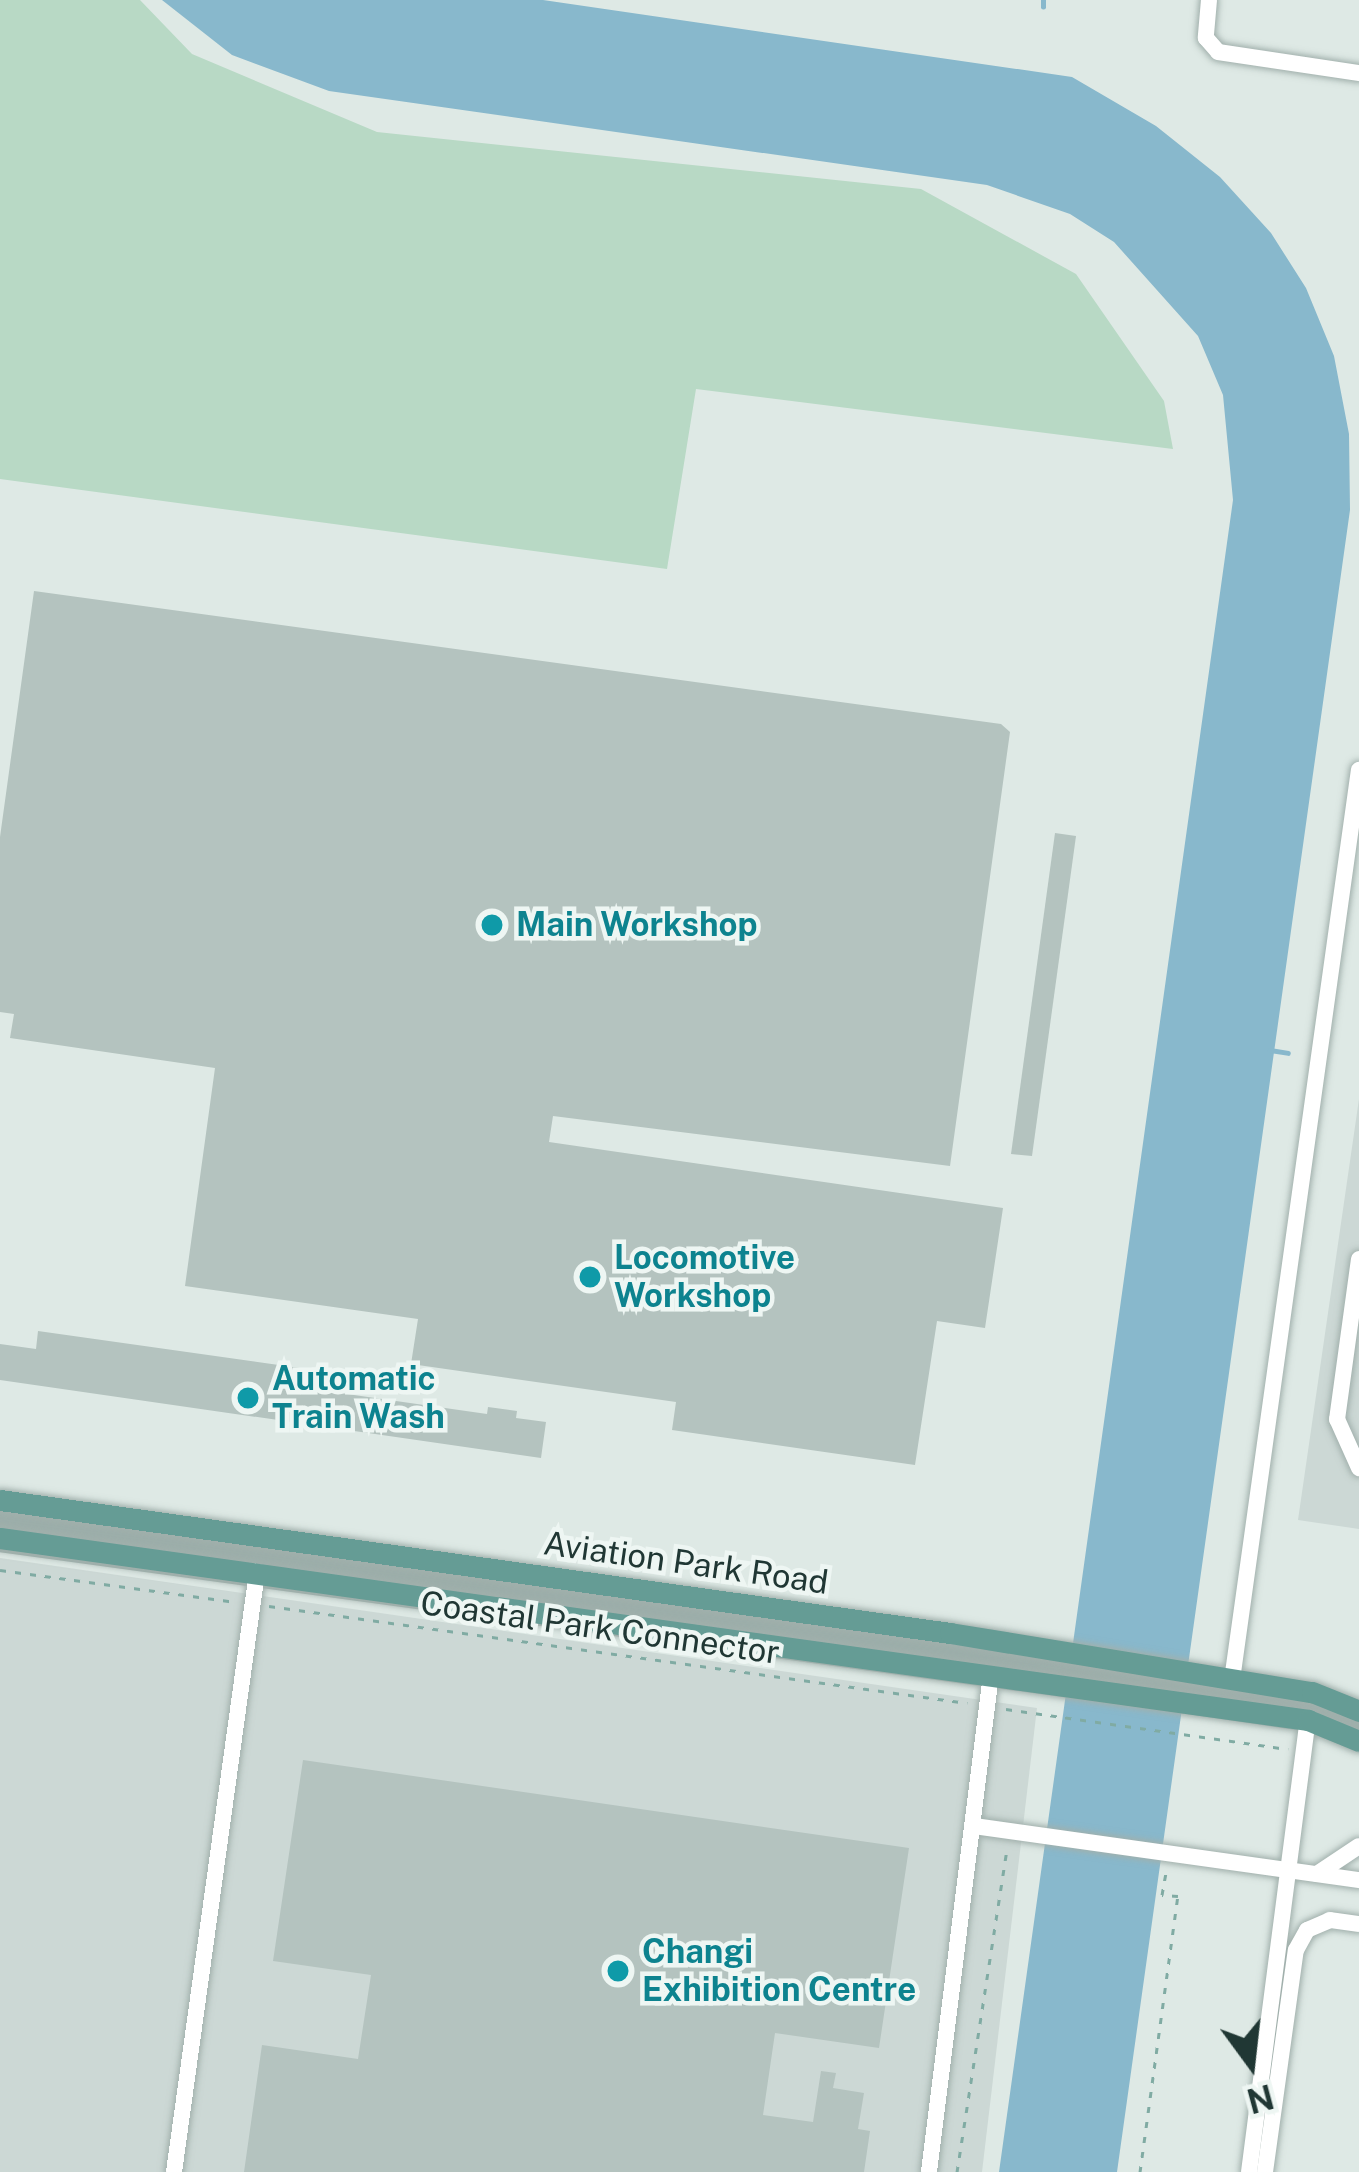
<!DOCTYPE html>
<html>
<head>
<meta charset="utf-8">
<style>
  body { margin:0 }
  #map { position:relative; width:1359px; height:2172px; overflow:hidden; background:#dee9e5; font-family:"Public Sans",sans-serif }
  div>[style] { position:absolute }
  .built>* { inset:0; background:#ccd8d5 }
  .green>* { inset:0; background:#b8d9c5 }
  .water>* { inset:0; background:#88b8cc }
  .stream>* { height:4.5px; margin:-2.25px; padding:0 2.25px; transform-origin:2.25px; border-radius:2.25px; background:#88b8cc }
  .taxiway>* { height:48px; margin:-24px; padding:0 24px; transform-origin:24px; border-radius:24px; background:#9caeaa }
  .building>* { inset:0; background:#b4c3bf }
  .path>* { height:3px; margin-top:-1.5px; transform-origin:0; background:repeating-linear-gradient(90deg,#80aba3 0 6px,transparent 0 15px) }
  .roads { filter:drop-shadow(0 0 3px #a1b0ac) drop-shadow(0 0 3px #a1b0ac) }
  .minor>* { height:16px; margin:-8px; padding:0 8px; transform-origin:8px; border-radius:8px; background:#fff }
  .major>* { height:21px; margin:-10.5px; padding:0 10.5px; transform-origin:10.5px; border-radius:10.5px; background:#659c95 }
  .dots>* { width:33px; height:33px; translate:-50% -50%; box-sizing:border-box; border:6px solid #eef6f3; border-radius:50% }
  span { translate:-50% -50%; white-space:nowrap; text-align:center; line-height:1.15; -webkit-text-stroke:9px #eef6f3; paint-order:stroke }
  .culture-label { font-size:33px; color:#0d838f; font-weight:700 }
  .left { translate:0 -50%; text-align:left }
  .street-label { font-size:33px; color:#203734 }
  .north { position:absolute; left:1191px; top:2004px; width:120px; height:120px; -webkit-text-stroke:9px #eef6f3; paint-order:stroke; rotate:165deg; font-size:33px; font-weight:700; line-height:48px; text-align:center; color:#203734 }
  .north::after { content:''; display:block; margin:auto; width:42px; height:54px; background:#203734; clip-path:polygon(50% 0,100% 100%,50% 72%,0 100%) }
</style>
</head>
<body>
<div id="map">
  <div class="built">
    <div style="clip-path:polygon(1359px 1099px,1359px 1529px,1298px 1520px)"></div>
    <div style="clip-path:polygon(0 1558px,1037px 1708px,982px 2172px,0 2172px)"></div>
  </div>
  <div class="green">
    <div style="clip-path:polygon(0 0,140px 0,192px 54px,377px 132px,921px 189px,1076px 274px,1164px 401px,1173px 449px,696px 389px,667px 569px,0 479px)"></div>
  </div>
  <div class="water">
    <div style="clip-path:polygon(162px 0,543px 0,1072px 77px,1156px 126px,1220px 177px,1271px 233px,1306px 288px,1334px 356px,1349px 434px,1350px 510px,1117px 2172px,999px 2172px,1233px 500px,1223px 395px,1198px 336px,1114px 242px,1070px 214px,987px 185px,329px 91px,232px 55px)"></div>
  </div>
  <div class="stream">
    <div style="left:1043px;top:7px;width:7px;rotate:-90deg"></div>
    <div style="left:1270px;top:1050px;width:18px;rotate:9deg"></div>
  </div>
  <div class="taxiway">
    <div style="left:0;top:1528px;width:1206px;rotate:7.77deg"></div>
    <div style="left:1195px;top:1691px;width:118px;rotate:8.3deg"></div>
    <div style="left:1312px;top:1708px;width:50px;rotate:21deg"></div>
  </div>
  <div class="building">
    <div style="clip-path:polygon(34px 591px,1001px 724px,1010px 732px,950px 1166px,553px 1116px,549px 1142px,1003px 1208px,985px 1328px,937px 1321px,915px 1465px,672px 1430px,676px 1402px,411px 1364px,418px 1319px,185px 1286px,215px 1068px,10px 1038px,14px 1014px,0 1012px,0 837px)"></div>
    <div style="clip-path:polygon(1055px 833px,1076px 836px,1032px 1156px,1011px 1154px)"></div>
    <div style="clip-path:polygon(38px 1331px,314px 1370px,312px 1389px,487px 1414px,488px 1407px,517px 1411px,516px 1418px,546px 1422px,541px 1458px,0 1380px,0 1344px,36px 1349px)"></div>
    <div style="clip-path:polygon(303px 1760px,909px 1848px,879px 2048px,775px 2033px,763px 2115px,813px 2122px,821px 2071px,836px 2073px,833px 2088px,864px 2093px,858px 2129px,870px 2131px,864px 2172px,244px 2172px,262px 2045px,358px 2059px,371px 1975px,273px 1961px)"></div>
  </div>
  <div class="path">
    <div style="left:0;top:1570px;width:238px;rotate:7.7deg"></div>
    <div style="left:269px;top:1606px;width:705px;rotate:7.91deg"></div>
    <div style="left:1006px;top:1709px;width:285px;rotate:8.1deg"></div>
    <div style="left:957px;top:2172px;width:327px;rotate:-81.2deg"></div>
    <div style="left:1140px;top:2172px;width:279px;rotate:-82.2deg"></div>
    <div style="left:1178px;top:1896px;width:16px;rotate:-176deg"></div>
    <div style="left:1162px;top:1895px;width:27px;rotate:-80deg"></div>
  </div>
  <div class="roads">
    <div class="minor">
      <div style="left:1209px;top:0;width:38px;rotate:95deg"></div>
      <div style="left:1206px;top:38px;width:18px;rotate:49deg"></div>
      <div style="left:1218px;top:52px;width:143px;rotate:8.5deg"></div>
      <div style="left:1359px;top:1259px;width:162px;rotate:97.8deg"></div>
      <div style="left:1337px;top:1419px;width:54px;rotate:65.8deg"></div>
      <div style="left:1232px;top:1680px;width:919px;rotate:-82.06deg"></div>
      <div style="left:974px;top:1826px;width:389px;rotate:8deg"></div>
      <div style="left:1317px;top:1874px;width:50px;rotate:-33.7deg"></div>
      <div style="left:174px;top:2172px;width:606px;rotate:-82.12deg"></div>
      <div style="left:929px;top:2172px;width:500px;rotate:-82.9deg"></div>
      <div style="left:1249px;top:2172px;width:456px;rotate:-82.6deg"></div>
      <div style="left:1265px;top:2172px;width:224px;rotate:-82.1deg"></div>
      <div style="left:1296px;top:1950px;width:23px;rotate:-61deg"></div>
      <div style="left:1307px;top:1930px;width:25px;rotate:-23deg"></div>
      <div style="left:1330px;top:1920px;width:29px;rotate:8deg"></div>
    </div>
    <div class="major">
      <div style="left:0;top:1500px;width:959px;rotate:7.97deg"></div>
      <div style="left:950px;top:1633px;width:367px;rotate:9.3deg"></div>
      <div style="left:1312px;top:1692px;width:51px;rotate:22deg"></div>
      <div style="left:0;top:1538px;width:1321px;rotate:7.92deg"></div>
      <div style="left:1308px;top:1720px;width:55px;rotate:22.4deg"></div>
    </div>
  </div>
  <div class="dots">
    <div style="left:492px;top:925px;background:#0f9aa8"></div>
    <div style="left:590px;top:1277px;background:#0f9aa8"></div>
    <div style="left:248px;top:1398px;background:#0f9aa8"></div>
    <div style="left:618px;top:1971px;background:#0f9aa8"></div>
  </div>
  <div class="culture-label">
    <span class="left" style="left:516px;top:925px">Main Workshop</span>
    <span class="left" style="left:614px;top:1277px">Locomotive<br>Workshop</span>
    <span class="left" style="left:272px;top:1398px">Automatic<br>Train Wash</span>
    <span class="left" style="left:642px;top:1971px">Changi<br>Exhibition Centre</span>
  </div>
  <div class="street-label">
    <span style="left:686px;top:1563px;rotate:8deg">Aviation Park Road</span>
    <span style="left:600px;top:1628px;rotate:8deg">Coastal Park Connector</span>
  </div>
  <div class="north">N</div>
</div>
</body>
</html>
